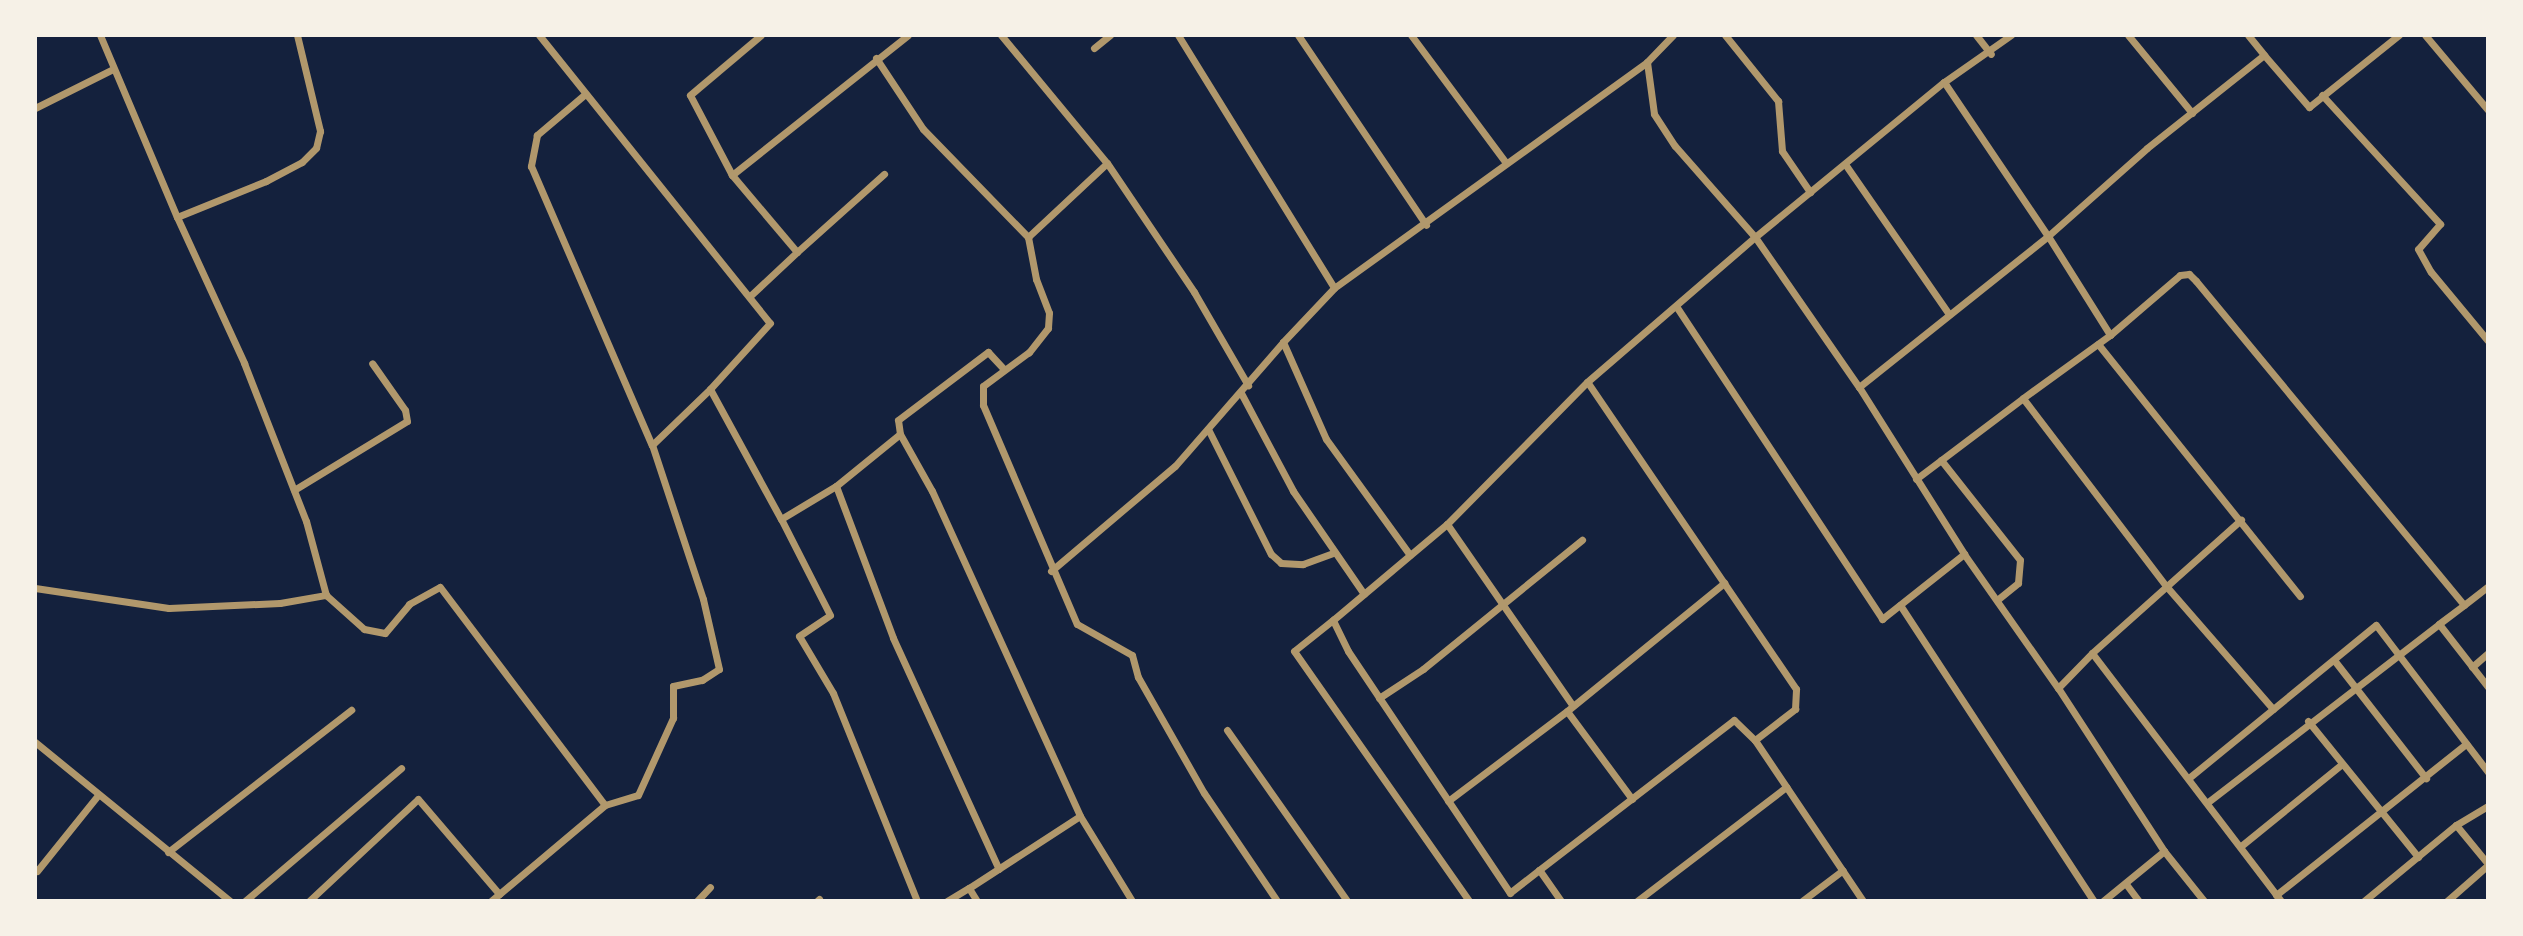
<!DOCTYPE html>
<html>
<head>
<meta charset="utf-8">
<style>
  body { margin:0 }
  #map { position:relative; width:2523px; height:936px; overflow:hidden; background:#14213d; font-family:"Public Sans",sans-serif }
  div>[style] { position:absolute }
  .minor>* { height:7px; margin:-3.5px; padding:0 3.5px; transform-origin:3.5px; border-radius:3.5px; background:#b1986c }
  span { translate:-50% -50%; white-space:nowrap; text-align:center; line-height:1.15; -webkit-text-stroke:6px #f6f1e7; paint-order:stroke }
  .frame { position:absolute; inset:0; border:37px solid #f6f1e7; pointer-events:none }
</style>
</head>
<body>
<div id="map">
  <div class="minor">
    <div style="left:100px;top:35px;width:198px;rotate:67.1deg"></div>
    <div style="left:297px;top:35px;width:99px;rotate:76.5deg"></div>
    <div style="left:320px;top:131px;width:17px;rotate:103deg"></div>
    <div style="left:316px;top:148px;width:20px;rotate:135deg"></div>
    <div style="left:302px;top:162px;width:41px;rotate:152.2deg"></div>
    <div style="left:266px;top:181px;width:96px;rotate:158deg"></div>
    <div style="left:177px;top:217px;width:161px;rotate:65.3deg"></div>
    <div style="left:244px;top:363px;width:170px;rotate:68.6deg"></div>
    <div style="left:306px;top:521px;width:77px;rotate:74.9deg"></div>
    <div style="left:539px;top:35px;width:369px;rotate:51.3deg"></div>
    <div style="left:770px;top:323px;width:89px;rotate:132.3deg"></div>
    <div style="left:1001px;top:35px;width:166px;rotate:50.4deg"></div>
    <div style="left:1178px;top:35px;width:297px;rotate:58.3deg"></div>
    <div style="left:1298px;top:35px;width:229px;rotate:56deg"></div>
    <div style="left:1411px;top:35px;width:159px;rotate:53.4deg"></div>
    <div style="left:1673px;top:35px;width:37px;rotate:134deg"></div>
    <div style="left:1647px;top:62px;width:52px;rotate:82.3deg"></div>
    <div style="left:1654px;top:114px;width:38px;rotate:57deg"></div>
    <div style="left:1675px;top:146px;width:121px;rotate:48.7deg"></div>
    <div style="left:1755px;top:237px;width:244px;rotate:-39.4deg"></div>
    <div style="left:1725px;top:35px;width:85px;rotate:51.2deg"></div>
    <div style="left:1778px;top:101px;width:50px;rotate:85.4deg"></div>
    <div style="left:1782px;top:151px;width:50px;rotate:55.7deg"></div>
    <div style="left:1976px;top:35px;width:24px;rotate:52deg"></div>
    <div style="left:2011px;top:35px;width:82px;rotate:145deg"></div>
    <div style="left:1944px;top:82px;width:186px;rotate:56deg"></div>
    <div style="left:2048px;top:236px;width:132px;rotate:-41.6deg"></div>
    <div style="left:2147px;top:148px;width:149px;rotate:-38.5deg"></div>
    <div style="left:2264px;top:55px;width:69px;rotate:49.1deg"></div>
    <div style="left:2309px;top:107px;width:115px;rotate:-38.7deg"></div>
    <div style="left:2128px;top:35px;width:101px;rotate:50.6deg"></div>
    <div style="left:2248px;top:35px;width:26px;rotate:51deg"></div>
    <div style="left:2425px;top:35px;width:98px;rotate:50deg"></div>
    <div style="left:1094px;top:48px;width:21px;rotate:-39deg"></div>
    <div style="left:876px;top:58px;width:85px;rotate:56.5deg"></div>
    <div style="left:923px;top:129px;width:151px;rotate:45.8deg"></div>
    <div style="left:1028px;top:237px;width:108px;rotate:-43.1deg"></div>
    <div style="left:1107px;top:163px;width:156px;rotate:56deg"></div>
    <div style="left:1194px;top:292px;width:108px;rotate:59.9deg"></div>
    <div style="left:584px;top:95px;width:62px;rotate:139.6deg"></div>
    <div style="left:537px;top:135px;width:32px;rotate:101deg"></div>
    <div style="left:531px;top:166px;width:304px;rotate:66.6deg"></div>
    <div style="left:2322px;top:95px;width:175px;rotate:47.5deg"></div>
    <div style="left:2440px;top:224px;width:33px;rotate:131deg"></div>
    <div style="left:2418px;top:249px;width:26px;rotate:61deg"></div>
    <div style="left:2431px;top:272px;width:89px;rotate:50.4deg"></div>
    <div style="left:35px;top:108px;width:87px;rotate:-26.6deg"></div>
    <div style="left:1845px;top:164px;width:183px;rotate:55.3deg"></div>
    <div style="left:732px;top:175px;width:90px;rotate:-117.7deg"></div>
    <div style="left:690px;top:95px;width:93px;rotate:-40.2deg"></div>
    <div style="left:1028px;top:237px;width:43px;rotate:79.2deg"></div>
    <div style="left:1036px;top:279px;width:36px;rotate:69deg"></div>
    <div style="left:1049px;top:313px;width:15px;rotate:94deg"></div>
    <div style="left:1048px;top:328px;width:31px;rotate:128deg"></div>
    <div style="left:1029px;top:352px;width:57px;rotate:143.5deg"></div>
    <div style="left:983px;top:386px;width:19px;rotate:90deg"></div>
    <div style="left:983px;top:405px;width:238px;rotate:66.8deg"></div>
    <div style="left:1077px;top:624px;width:63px;rotate:29.4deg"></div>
    <div style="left:1132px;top:655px;width:23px;rotate:75deg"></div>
    <div style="left:1138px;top:677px;width:133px;rotate:60.4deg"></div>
    <div style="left:1204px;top:793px;width:130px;rotate:55.9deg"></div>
    <div style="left:797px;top:252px;width:117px;rotate:-41.9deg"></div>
    <div style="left:750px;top:296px;width:64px;rotate:-43.1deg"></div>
    <div style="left:797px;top:252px;width:101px;rotate:-130.2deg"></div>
    <div style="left:732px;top:175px;width:225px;rotate:-38.5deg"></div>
    <div style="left:1676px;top:306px;width:375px;rotate:56.6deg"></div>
    <div style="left:1882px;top:619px;width:105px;rotate:-38.4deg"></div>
    <div style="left:1283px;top:342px;width:74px;rotate:-46.6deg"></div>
    <div style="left:1334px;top:288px;width:386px;rotate:-35.8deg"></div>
    <div style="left:2098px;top:344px;width:323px;rotate:51.3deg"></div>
    <div style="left:1859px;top:387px;width:242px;rotate:-38.6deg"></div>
    <div style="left:2048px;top:236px;width:117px;rotate:57.9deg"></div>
    <div style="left:1241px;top:393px;width:111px;rotate:62deg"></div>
    <div style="left:1293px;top:491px;width:125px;rotate:55.4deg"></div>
    <div style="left:1208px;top:429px;width:140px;rotate:63.3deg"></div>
    <div style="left:1271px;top:554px;width:13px;rotate:42deg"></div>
    <div style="left:1281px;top:563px;width:22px;rotate:3deg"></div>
    <div style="left:1303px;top:564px;width:32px;rotate:-20deg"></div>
    <div style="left:900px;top:434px;width:65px;rotate:60.7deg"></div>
    <div style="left:932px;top:491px;width:357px;rotate:65.5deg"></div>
    <div style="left:1941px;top:460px;width:127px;rotate:51.7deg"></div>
    <div style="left:2020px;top:560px;width:23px;rotate:95deg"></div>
    <div style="left:2018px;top:583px;width:27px;rotate:141deg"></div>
    <div style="left:1916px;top:479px;width:134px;rotate:-37.1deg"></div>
    <div style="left:836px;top:486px;width:82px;rotate:-39.1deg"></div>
    <div style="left:900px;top:434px;width:14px;rotate:-98deg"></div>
    <div style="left:898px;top:420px;width:113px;rotate:-37.1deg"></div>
    <div style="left:988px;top:352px;width:23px;rotate:47deg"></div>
    <div style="left:294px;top:490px;width:132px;rotate:-31.4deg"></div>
    <div style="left:407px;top:421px;width:11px;rotate:-100deg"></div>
    <div style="left:405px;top:410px;width:57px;rotate:-125.1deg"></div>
    <div style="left:1447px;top:524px;width:199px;rotate:-45.4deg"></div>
    <div style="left:1051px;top:571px;width:162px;rotate:-40.3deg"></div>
    <div style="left:1175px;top:466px;width:164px;rotate:-48.9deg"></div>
    <div style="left:1283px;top:342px;width:106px;rotate:66.1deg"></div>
    <div style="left:1326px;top:439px;width:143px;rotate:54.1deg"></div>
    <div style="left:35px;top:588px;width:135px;rotate:8.5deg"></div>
    <div style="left:169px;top:608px;width:111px;rotate:-2.6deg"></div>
    <div style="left:280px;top:603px;width:47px;rotate:-9.9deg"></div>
    <div style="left:326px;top:595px;width:51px;rotate:41.8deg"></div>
    <div style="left:364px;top:629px;width:21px;rotate:11deg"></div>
    <div style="left:385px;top:633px;width:38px;rotate:-50deg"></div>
    <div style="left:409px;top:604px;width:35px;rotate:-29deg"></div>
    <div style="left:440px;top:587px;width:273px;rotate:52.9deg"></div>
    <div style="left:1900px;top:605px;width:354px;rotate:56.8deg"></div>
    <div style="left:2464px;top:605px;width:31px;rotate:143deg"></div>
    <div style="left:2439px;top:624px;width:80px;rotate:52.1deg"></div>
    <div style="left:1334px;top:619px;width:51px;rotate:141.3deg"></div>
    <div style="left:1294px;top:651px;width:305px;rotate:55deg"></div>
    <div style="left:2092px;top:653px;width:200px;rotate:-41.8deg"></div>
    <div style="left:2334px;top:660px;width:150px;rotate:52.1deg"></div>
    <div style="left:2472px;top:667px;width:21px;rotate:-41deg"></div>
    <div style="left:1379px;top:698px;width:53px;rotate:-33.4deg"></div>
    <div style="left:1423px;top:669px;width:205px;rotate:-39.1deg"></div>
    <div style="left:2273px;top:709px;width:163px;rotate:-131deg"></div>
    <div style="left:2166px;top:586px;width:236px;rotate:-127.3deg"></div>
    <div style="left:2023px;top:398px;width:107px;rotate:-35.9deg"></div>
    <div style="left:2110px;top:335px;width:92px;rotate:-40.6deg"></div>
    <div style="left:2180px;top:275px;width:9px;rotate:-6deg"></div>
    <div style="left:2189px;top:274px;width:10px;rotate:45deg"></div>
    <div style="left:2196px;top:281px;width:420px;rotate:50.4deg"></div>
    <div style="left:2464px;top:605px;width:31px;rotate:-38deg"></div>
    <div style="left:2308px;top:721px;width:175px;rotate:51deg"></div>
    <div style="left:1227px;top:730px;width:209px;rotate:54.9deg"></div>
    <div style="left:35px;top:742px;width:252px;rotate:39.2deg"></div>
    <div style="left:2190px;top:777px;width:240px;rotate:-39.3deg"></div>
    <div style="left:2376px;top:625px;width:185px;rotate:52.7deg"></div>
    <div style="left:1632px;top:799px;width:109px;rotate:-126.5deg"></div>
    <div style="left:1567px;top:711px;width:203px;rotate:-39.2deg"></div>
    <div style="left:1448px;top:801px;width:149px;rotate:-37.1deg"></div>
    <div style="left:2208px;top:802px;width:292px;rotate:-37.6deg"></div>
    <div style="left:2456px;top:825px;width:50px;rotate:50.6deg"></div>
    <div style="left:2241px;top:846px;width:130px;rotate:-39.1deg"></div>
    <div style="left:2164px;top:851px;width:64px;rotate:51.3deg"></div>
    <div style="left:168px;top:852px;width:232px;rotate:-37.8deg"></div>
    <div style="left:1539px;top:870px;width:37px;rotate:142deg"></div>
    <div style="left:1510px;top:893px;width:291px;rotate:-123.8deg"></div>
    <div style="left:1348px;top:651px;width:34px;rotate:-116deg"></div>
    <div style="left:1333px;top:620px;width:149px;rotate:-40.1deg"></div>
    <div style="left:1447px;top:524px;width:221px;rotate:55.3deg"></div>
    <div style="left:37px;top:871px;width:97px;rotate:-51.2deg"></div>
    <div style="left:2126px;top:884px;width:21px;rotate:53deg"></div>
    <div style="left:2276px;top:895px;width:243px;rotate:-38.5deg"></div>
    <div style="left:245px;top:901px;width:205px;rotate:-40.4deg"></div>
    <div style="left:309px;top:901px;width:149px;rotate:-43.1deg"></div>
    <div style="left:418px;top:799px;width:125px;rotate:49.5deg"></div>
    <div style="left:491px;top:901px;width:149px;rotate:-40.1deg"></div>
    <div style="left:605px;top:805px;width:34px;rotate:-17deg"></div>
    <div style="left:638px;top:795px;width:85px;rotate:-65.6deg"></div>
    <div style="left:673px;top:718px;width:32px;rotate:-90deg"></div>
    <div style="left:673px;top:686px;width:30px;rotate:-12deg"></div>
    <div style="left:702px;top:680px;width:20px;rotate:-33deg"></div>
    <div style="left:719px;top:669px;width:72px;rotate:-102.9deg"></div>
    <div style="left:703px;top:599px;width:162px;rotate:-108.3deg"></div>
    <div style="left:652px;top:445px;width:81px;rotate:-44deg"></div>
    <div style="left:710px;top:389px;width:148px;rotate:61.4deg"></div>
    <div style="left:697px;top:901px;width:19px;rotate:-47deg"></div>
    <div style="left:817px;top:901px;width:3px;rotate:-45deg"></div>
    <div style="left:917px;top:901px;width:224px;rotate:-112deg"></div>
    <div style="left:833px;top:693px;width:66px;rotate:-120.8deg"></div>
    <div style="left:799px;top:636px;width:37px;rotate:-34deg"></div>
    <div style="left:830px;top:615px;width:108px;rotate:-117deg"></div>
    <div style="left:781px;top:519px;width:64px;rotate:-31deg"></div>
    <div style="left:836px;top:486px;width:162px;rotate:69.4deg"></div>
    <div style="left:893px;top:638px;width:254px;rotate:65.4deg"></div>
    <div style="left:947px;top:901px;width:26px;rotate:-31deg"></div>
    <div style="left:977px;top:901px;width:15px;rotate:-122deg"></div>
    <div style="left:969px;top:888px;width:132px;rotate:-33deg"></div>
    <div style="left:1080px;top:816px;width:100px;rotate:58.5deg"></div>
    <div style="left:1561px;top:901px;width:38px;rotate:-125deg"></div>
    <div style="left:1539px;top:870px;width:246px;rotate:-37.6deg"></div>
    <div style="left:1734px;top:720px;width:29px;rotate:44deg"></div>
    <div style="left:1637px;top:901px;width:188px;rotate:-37.4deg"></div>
    <div style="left:1802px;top:901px;width:51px;rotate:-37.1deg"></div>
    <div style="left:1863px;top:901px;width:194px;rotate:-123.9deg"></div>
    <div style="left:1755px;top:740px;width:51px;rotate:-37.8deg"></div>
    <div style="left:1795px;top:709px;width:20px;rotate:-87deg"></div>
    <div style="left:1796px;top:689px;width:371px;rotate:-124.2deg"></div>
    <div style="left:1587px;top:382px;width:222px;rotate:-40.8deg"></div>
    <div style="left:1755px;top:237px;width:183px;rotate:55.3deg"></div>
    <div style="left:1859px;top:387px;width:197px;rotate:57.8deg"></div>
    <div style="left:1964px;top:554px;width:164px;rotate:55deg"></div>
    <div style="left:2103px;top:901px;width:79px;rotate:-39.3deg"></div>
    <div style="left:2164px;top:851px;width:194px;rotate:-123deg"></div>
    <div style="left:2058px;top:688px;width:49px;rotate:-45.8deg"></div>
    <div style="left:2092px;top:653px;width:312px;rotate:52.7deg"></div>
    <div style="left:2364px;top:901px;width:119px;rotate:-39.6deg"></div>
    <div style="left:2456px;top:825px;width:37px;rotate:-31deg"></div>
    <div style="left:2447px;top:901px;width:55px;rotate:-41.3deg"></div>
  </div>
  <div class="frame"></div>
</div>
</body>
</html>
